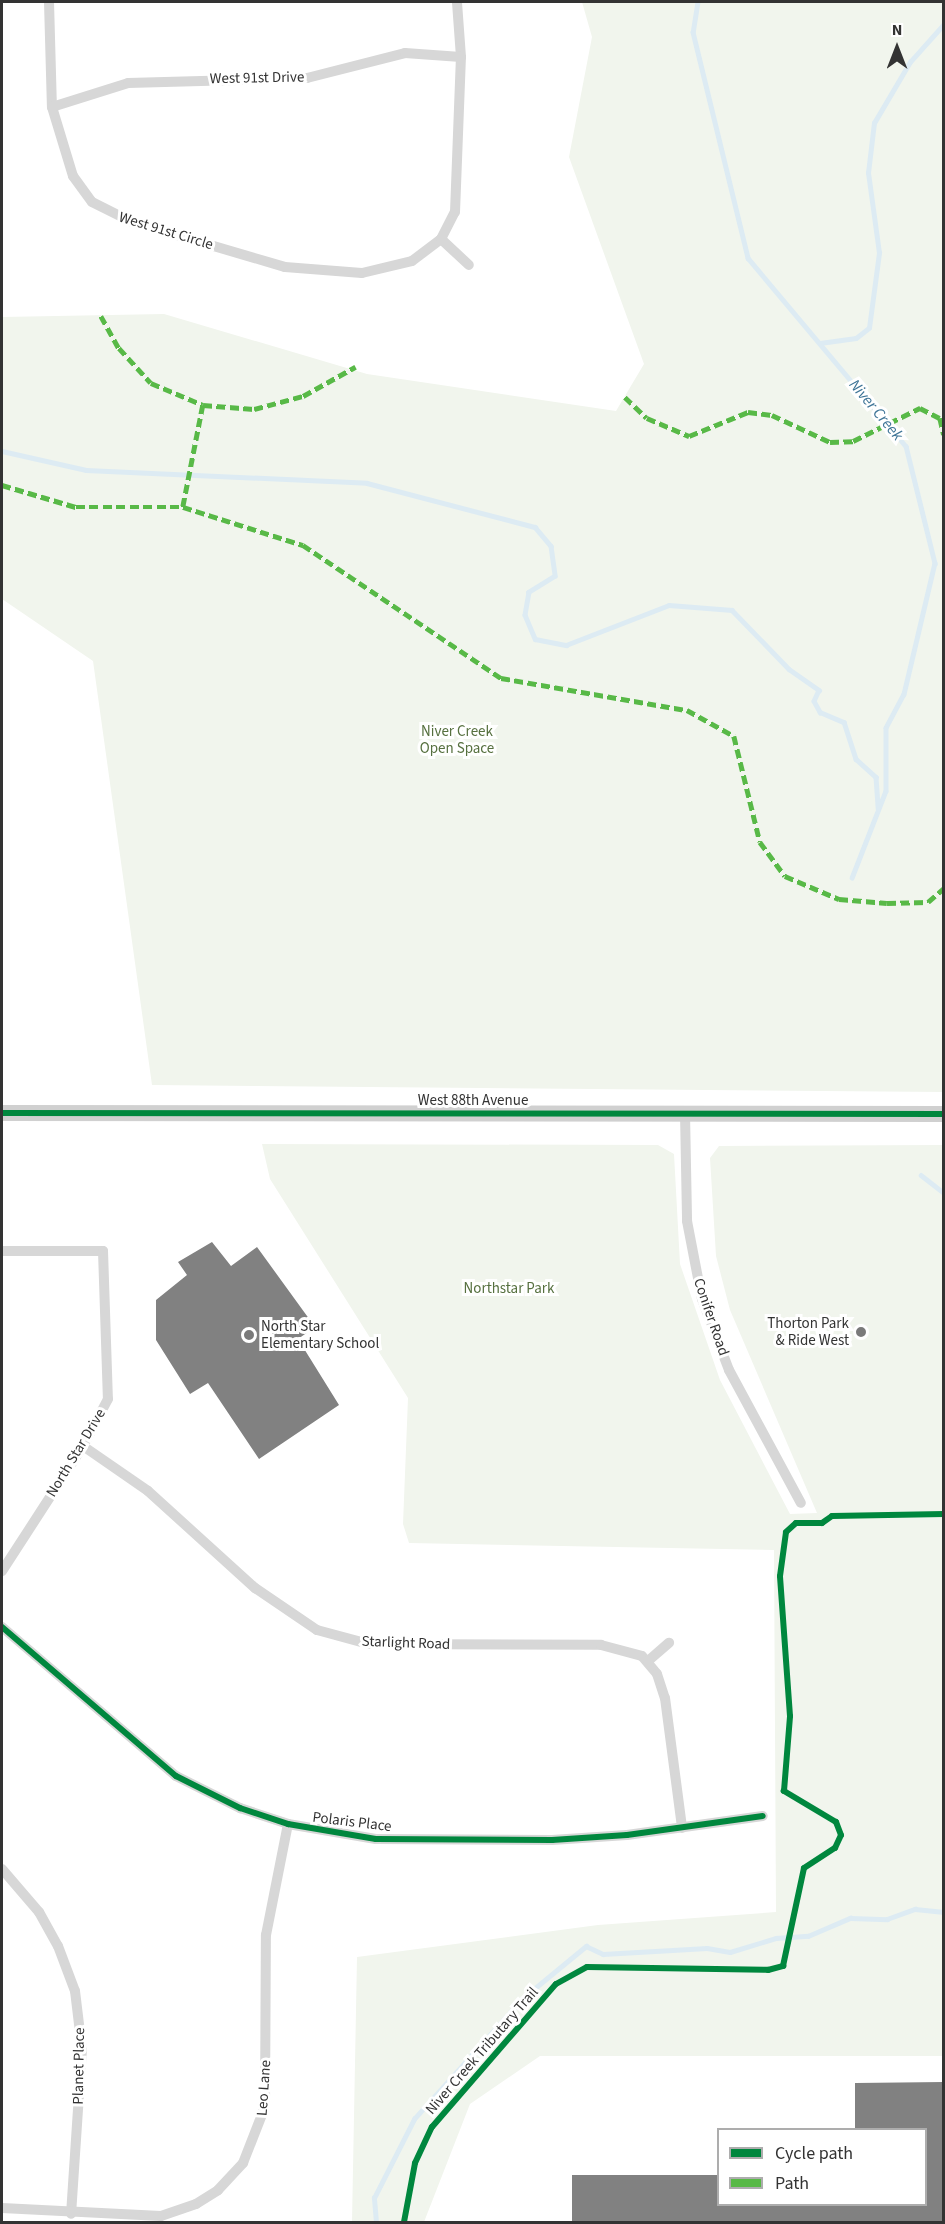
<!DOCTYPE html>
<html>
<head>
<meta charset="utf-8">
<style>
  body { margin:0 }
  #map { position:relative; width:945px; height:2224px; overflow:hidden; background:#fff; font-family:"Source Sans 3",sans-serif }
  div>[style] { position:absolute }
  .green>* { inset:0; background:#f1f5ed }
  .stream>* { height:4.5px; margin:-2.25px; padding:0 2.25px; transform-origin:2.25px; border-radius:2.25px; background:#ddebf3 }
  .building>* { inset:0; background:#818181 }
  .minor>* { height:10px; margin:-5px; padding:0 5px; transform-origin:5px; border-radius:5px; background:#d7d7d7 }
  .secondary>* { height:16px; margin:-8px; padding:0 8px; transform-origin:8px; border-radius:8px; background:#d0d0d0 }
  .quiet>* { height:4.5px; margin-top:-2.25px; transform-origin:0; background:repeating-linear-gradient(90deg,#58b947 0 9px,transparent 0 13.5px) }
  .cycleway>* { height:6px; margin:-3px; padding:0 3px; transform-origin:3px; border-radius:3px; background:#00873e }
  .dots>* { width:16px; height:16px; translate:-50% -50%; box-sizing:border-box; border:3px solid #fff; border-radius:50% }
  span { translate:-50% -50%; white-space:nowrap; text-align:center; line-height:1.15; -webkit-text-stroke:6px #fff; paint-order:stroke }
  .street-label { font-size:15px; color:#333 }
  .park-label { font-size:15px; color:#56703f }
  .poi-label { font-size:15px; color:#333 }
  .right { translate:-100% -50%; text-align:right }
  .left { translate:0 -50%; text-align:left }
  .water-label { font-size:16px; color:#3f7597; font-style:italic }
  .frame { position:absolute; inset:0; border:3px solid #333; pointer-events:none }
  .legend { position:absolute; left:717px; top:2128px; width:210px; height:78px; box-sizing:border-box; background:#fff; border:2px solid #adadad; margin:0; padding:8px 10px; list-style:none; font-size:18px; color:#333 }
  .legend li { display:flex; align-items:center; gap:12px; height:30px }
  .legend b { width:30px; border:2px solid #adadad }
  .north { position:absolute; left:867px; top:18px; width:60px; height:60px; -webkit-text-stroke:4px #fff; paint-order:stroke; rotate:0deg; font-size:16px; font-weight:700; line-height:24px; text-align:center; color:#333 }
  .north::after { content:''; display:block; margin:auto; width:21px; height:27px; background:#333; clip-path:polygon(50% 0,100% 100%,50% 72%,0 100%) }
</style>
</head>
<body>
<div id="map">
  <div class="green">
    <div style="clip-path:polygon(582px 2px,943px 2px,943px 1092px,152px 1085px,93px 661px,2px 599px,2px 317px,164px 314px,367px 374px,616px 411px,644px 364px,569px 157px,592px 37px)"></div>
    <div style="clip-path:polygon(262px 1144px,658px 1145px,674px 1154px,680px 1264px,720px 1380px,790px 1514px,817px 1513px,730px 1310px,716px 1256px,710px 1158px,719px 1146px,943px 1145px,943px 2056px,540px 2056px,470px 2104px,424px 2222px,352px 2222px,357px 1957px,598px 1925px,776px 1912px,774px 1550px,409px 1543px,403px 1524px,408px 1398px,270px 1179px)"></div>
  </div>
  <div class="stream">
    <div style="left:698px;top:2px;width:30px;rotate:99deg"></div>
    <div style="left:693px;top:32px;width:233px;rotate:76.3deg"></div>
    <div style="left:748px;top:258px;width:246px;rotate:50deg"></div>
    <div style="left:906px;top:446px;width:121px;rotate:76.1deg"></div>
    <div style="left:935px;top:563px;width:135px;rotate:103.3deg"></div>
    <div style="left:904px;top:694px;width:38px;rotate:118deg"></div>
    <div style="left:886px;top:728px;width:63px;rotate:90deg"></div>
    <div style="left:886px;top:791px;width:93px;rotate:111.3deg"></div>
    <div style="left:820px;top:343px;width:36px;rotate:-8deg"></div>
    <div style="left:856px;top:338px;width:16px;rotate:-38deg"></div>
    <div style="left:869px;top:328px;width:76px;rotate:-82.4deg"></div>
    <div style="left:879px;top:253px;width:81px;rotate:-97.8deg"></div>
    <div style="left:868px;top:173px;width:50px;rotate:-83.2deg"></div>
    <div style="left:874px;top:123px;width:71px;rotate:-59.5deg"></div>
    <div style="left:910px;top:62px;width:51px;rotate:-48.2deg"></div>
    <div style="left:2px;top:451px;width:86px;rotate:12.7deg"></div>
    <div style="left:86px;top:470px;width:281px;rotate:2.6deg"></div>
    <div style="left:367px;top:483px;width:174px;rotate:14.7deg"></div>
    <div style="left:535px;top:527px;width:25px;rotate:50deg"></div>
    <div style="left:551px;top:546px;width:30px;rotate:82deg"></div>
    <div style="left:555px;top:576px;width:31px;rotate:148deg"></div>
    <div style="left:529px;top:592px;width:23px;rotate:100deg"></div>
    <div style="left:525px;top:615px;width:26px;rotate:67deg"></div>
    <div style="left:535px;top:639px;width:32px;rotate:11deg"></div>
    <div style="left:566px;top:645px;width:110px;rotate:-21.2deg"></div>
    <div style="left:669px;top:605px;width:63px;rotate:4.5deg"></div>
    <div style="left:732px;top:610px;width:82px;rotate:46deg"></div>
    <div style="left:789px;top:669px;width:37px;rotate:35deg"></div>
    <div style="left:819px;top:690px;width:12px;rotate:114deg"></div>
    <div style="left:814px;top:701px;width:13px;rotate:61deg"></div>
    <div style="left:820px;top:712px;width:26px;rotate:23deg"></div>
    <div style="left:844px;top:722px;width:39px;rotate:72deg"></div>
    <div style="left:856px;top:759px;width:27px;rotate:42deg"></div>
    <div style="left:876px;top:777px;width:32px;rotate:86deg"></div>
    <div style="left:921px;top:1175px;width:29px;rotate:38deg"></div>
    <div style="left:376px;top:2222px;width:24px;rotate:-95deg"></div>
    <div style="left:374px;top:2198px;width:89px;rotate:-63.1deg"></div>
    <div style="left:414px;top:2119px;width:163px;rotate:-48deg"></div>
    <div style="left:523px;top:1998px;width:82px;rotate:-39.5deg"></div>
    <div style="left:586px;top:1946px;width:19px;rotate:25deg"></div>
    <div style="left:603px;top:1954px;width:104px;rotate:-3.3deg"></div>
    <div style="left:707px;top:1948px;width:23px;rotate:10deg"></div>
    <div style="left:730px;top:1952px;width:48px;rotate:-16.9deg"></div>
    <div style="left:776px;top:1938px;width:32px;rotate:-4deg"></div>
    <div style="left:808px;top:1936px;width:46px;rotate:-23.2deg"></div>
    <div style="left:850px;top:1918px;width:37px;rotate:2deg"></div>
    <div style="left:887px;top:1919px;width:30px;rotate:-20deg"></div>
    <div style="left:915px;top:1909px;width:29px;rotate:6deg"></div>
  </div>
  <div class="building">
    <div style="clip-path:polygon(212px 1242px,231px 1266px,257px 1247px,315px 1327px,298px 1339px,339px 1405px,259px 1459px,208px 1383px,190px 1394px,156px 1340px,156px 1300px,187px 1275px,178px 1262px)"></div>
    <div style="clip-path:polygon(944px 2082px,944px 2223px,572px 2223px,572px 2175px,718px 2175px,718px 2205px,926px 2205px,926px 2130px,855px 2130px,855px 2083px)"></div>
  </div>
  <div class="minor">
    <div style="left:49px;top:2px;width:105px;rotate:88.4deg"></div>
    <div style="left:52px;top:107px;width:72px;rotate:73.1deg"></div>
    <div style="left:73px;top:176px;width:32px;rotate:54deg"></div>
    <div style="left:92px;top:202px;width:45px;rotate:26.6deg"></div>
    <div style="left:132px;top:222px;width:159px;rotate:16.4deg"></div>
    <div style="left:285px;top:267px;width:77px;rotate:4.5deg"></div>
    <div style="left:362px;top:273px;width:51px;rotate:-13.5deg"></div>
    <div style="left:412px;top:261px;width:36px;rotate:-37deg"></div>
    <div style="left:441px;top:239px;width:30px;rotate:-63deg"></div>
    <div style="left:455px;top:212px;width:155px;rotate:-87.8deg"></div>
    <div style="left:461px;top:57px;width:55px;rotate:-94.2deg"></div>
    <div style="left:52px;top:107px;width:80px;rotate:-17.5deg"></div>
    <div style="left:128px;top:83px;width:179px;rotate:-1.6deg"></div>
    <div style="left:307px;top:78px;width:101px;rotate:-14.3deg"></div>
    <div style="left:405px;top:53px;width:56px;rotate:4.1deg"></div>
    <div style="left:441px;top:239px;width:38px;rotate:43deg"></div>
    <div style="left:685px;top:1113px;width:108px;rotate:88.9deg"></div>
    <div style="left:687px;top:1221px;width:79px;rotate:79.1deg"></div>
    <div style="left:702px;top:1299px;width:76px;rotate:69.2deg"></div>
    <div style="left:729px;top:1370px;width:151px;rotate:61.6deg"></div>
    <div style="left:2px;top:1251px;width:101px"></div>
    <div style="left:103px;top:1251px;width:148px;rotate:88.1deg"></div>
    <div style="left:108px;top:1399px;width:53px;rotate:118deg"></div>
    <div style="left:83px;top:1446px;width:149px;rotate:122.9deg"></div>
    <div style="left:83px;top:1446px;width:79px;rotate:34.7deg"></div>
    <div style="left:148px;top:1491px;width:144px;rotate:42.2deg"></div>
    <div style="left:255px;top:1588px;width:75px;rotate:34.1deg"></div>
    <div style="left:317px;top:1630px;width:54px;rotate:15.1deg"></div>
    <div style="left:369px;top:1644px;width:232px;rotate:0.2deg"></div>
    <div style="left:601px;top:1645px;width:42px;rotate:15deg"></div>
    <div style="left:642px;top:1656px;width:23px;rotate:50deg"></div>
    <div style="left:657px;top:1674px;width:25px;rotate:72deg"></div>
    <div style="left:665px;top:1698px;width:131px;rotate:82.5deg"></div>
    <div style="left:2px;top:1627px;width:229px;rotate:40.6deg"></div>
    <div style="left:176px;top:1776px;width:72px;rotate:26.6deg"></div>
    <div style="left:240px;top:1808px;width:51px;rotate:18.4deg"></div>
    <div style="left:288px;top:1824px;width:89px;rotate:9.7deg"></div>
    <div style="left:376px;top:1839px;width:176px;rotate:0.3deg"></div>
    <div style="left:552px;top:1840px;width:75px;rotate:-3.8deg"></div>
    <div style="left:627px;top:1835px;width:137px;rotate:-8deg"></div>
    <div style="left:648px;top:1661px;width:28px;rotate:-41deg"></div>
    <div style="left:2px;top:1869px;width:57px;rotate:49.3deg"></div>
    <div style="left:39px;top:1912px;width:39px;rotate:61deg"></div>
    <div style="left:58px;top:1946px;width:48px;rotate:69.3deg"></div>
    <div style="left:75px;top:1991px;width:58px;rotate:83.1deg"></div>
    <div style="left:82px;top:2049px;width:165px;rotate:93.8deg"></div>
    <div style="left:2px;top:2208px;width:159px;rotate:2.9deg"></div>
    <div style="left:161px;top:2216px;width:37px;rotate:-19deg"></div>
    <div style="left:196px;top:2204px;width:26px;rotate:-32deg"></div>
    <div style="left:218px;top:2190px;width:37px;rotate:-47deg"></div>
    <div style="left:243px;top:2163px;width:60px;rotate:-68.6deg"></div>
    <div style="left:265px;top:2107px;width:172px;rotate:-89.7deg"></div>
    <div style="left:266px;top:1935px;width:113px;rotate:-78.8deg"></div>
  </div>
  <div class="secondary">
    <div style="left:2px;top:1113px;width:942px;rotate:0.06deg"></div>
  </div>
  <div class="quiet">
    <div style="left:101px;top:316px;width:37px;rotate:61deg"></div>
    <div style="left:119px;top:348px;width:47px;rotate:47.6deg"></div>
    <div style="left:151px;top:383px;width:56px;rotate:22.9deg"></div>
    <div style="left:203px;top:405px;width:104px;rotate:101.1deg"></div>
    <div style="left:625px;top:397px;width:30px;rotate:44deg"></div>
    <div style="left:647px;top:418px;width:46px;rotate:23.2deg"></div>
    <div style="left:689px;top:436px;width:64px;rotate:-22.1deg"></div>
    <div style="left:748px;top:412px;width:24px;rotate:7deg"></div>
    <div style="left:772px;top:415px;width:64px;rotate:25deg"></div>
    <div style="left:830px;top:442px;width:23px;rotate:-2deg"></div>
    <div style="left:853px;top:441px;width:75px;rotate:-26.2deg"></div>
    <div style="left:920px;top:408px;width:22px;rotate:27deg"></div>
    <div style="left:940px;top:418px;width:17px;rotate:77deg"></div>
    <div style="left:203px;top:405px;width:51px;rotate:4.5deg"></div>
    <div style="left:254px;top:409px;width:51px;rotate:-14.9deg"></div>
    <div style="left:303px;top:396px;width:60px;rotate:-29.1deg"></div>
    <div style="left:2px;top:485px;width:77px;rotate:16.6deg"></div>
    <div style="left:76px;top:507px;width:107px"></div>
    <div style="left:183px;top:507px;width:126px;rotate:17.6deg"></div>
    <div style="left:303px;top:545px;width:239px;rotate:33.9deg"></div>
    <div style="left:501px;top:678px;width:189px;rotate:9.8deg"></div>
    <div style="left:687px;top:710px;width:54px;rotate:29deg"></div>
    <div style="left:734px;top:736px;width:109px;rotate:76.2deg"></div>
    <div style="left:760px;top:842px;width:42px;rotate:53.7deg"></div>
    <div style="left:785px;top:876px;width:59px;rotate:23.1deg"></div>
    <div style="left:839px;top:899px;width:48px;rotate:4.8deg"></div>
    <div style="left:887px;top:903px;width:41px;rotate:-1.4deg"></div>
    <div style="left:928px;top:902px;width:21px;rotate:-41deg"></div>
  </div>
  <div class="cycleway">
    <div style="left:2px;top:1113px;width:942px;rotate:0.06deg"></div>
    <div style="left:2px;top:1627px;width:229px;rotate:40.6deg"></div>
    <div style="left:176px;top:1776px;width:72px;rotate:26.6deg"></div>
    <div style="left:240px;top:1808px;width:51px;rotate:18.4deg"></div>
    <div style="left:288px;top:1824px;width:89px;rotate:9.7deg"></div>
    <div style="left:376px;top:1839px;width:176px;rotate:0.3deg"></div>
    <div style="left:552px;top:1840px;width:75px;rotate:-3.8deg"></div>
    <div style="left:627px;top:1835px;width:137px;rotate:-8deg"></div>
    <div style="left:404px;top:2222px;width:60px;rotate:-79.4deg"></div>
    <div style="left:415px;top:2163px;width:40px;rotate:-65deg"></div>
    <div style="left:432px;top:2127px;width:189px;rotate:-49.1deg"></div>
    <div style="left:556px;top:1984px;width:35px;rotate:-29deg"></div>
    <div style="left:587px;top:1967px;width:181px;rotate:0.9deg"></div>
    <div style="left:768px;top:1970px;width:16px;rotate:-15deg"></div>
    <div style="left:783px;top:1966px;width:100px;rotate:-77.9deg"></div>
    <div style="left:804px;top:1868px;width:37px;rotate:-33deg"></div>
    <div style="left:835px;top:1848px;width:14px;rotate:-65deg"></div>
    <div style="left:841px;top:1835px;width:14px;rotate:-111deg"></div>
    <div style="left:836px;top:1822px;width:61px;rotate:-149.2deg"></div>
    <div style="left:784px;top:1791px;width:75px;rotate:-85.4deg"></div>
    <div style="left:790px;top:1716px;width:140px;rotate:-94.1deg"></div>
    <div style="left:780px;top:1576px;width:44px;rotate:-82.2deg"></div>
    <div style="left:786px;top:1532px;width:13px;rotate:-42deg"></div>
    <div style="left:796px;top:1523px;width:26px"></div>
    <div style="left:822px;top:1523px;width:12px;rotate:-35deg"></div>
    <div style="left:832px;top:1516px;width:112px;rotate:-1deg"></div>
  </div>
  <div class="dots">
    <div style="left:861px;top:1332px;background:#7a7a7a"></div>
    <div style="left:249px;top:1335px;background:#7a7a7a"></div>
  </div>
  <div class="street-label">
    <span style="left:257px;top:78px;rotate:-1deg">West 91st Drive</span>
    <span style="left:166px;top:231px;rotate:17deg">West 91st Circle</span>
    <span style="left:473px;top:1101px">West 88th Avenue</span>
    <span style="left:711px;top:1317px;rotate:71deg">Conifer Road</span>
    <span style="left:76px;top:1453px;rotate:-59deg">North Star Drive</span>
    <span style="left:406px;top:1643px;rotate:2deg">Starlight Road</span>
    <span style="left:352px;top:1822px;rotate:7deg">Polaris Place</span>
    <span style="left:482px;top:2051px;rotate:-49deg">Niver Creek Tributary Trail</span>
    <span style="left:79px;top:2066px;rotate:-89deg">Planet Place</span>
    <span style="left:264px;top:2088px;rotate:-86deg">Leo Lane</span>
  </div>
  <div class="park-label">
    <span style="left:457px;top:740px">Niver Creek<br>Open Space</span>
    <span style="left:509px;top:1289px">Northstar Park</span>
  </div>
  <div class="poi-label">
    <span class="right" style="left:849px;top:1332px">Thorton Park<br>&amp; Ride West</span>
    <span class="left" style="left:261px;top:1335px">North Star<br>Elementary School</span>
  </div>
  <div class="water-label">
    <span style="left:876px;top:410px;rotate:50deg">Niver Creek</span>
  </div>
  <div class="frame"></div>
  <ul class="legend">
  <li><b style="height:8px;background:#00873e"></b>Cycle path</li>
  <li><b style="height:8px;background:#58b947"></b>Path</li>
  </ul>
  <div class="north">N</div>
</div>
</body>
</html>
